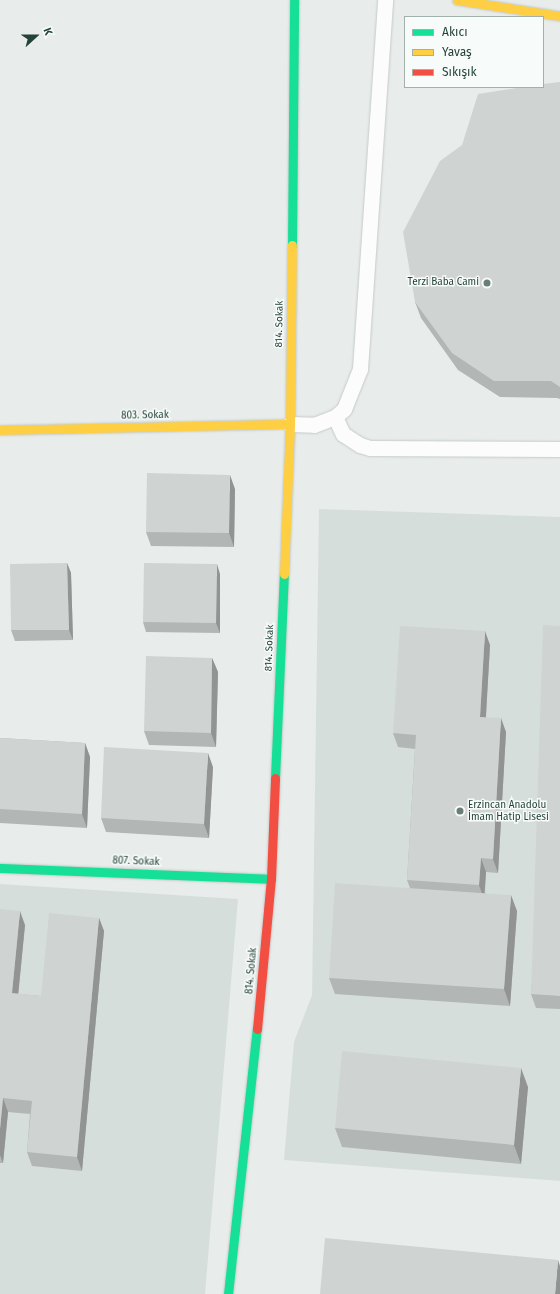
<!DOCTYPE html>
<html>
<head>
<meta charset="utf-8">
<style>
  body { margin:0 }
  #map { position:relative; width:560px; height:1294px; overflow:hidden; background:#e8edeb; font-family:"Fira Sans",sans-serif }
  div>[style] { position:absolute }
  .built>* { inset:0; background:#d6dedb }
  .roads { filter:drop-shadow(0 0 1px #c5cac8) drop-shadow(0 0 1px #c5cac8) }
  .lane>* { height:15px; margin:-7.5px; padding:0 7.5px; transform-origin:7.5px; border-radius:7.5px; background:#fcfcfc }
  .fast>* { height:9px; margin:-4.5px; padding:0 4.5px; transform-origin:4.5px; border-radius:4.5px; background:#16e098 }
  .slow>* { height:9px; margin:-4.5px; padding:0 4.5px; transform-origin:4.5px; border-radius:4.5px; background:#ffcf43 }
  .jam>* { height:9px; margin:-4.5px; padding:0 4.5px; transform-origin:4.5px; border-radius:4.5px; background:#f24e42 }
  .wall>* { inset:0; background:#b2b6b5 }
  .shaded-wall>* { inset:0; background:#919493 }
  .building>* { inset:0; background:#cfd4d2 }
  .dots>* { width:11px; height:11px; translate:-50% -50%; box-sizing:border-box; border:2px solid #f7fbf9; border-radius:50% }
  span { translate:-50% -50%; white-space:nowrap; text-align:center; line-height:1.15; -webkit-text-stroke:3px #f7fbf9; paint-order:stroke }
  .poi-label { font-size:10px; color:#24423a }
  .right { translate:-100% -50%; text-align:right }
  .left { translate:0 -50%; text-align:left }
  .street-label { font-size:10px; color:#24423a }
  .legend { position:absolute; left:404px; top:16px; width:140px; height:72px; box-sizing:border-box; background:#f7fbf9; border:1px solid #a3b1ad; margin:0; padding:5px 7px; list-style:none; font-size:12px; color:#24423a }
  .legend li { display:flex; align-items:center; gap:8px; height:20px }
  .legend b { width:20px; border:1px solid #a3b1ad }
  .north { position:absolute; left:16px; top:16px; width:40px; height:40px; -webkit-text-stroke:3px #f7fbf9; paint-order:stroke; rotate:69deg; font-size:11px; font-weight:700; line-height:16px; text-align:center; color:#24423a }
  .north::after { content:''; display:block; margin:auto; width:14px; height:18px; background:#24423a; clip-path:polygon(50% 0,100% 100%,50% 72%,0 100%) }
</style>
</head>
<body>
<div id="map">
  <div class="built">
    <div style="clip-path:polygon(319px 509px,560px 517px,560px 1181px,284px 1160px,294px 1042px,312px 995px)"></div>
    <div style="clip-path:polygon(0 884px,238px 899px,205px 1294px,0 1294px)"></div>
  </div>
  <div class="roads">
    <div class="lane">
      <div style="left:335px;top:417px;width:19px;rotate:65deg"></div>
      <div style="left:343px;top:434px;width:20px;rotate:33deg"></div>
      <div style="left:360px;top:445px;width:10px;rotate:17deg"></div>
      <div style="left:370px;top:448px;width:190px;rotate:0.3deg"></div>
      <div style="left:290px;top:424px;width:24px;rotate:2deg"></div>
      <div style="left:314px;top:425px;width:22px;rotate:-21deg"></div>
      <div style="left:335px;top:417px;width:12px;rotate:-42deg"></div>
      <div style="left:344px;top:409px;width:43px;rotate:-68.2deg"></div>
      <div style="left:360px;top:369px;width:370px;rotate:-86.1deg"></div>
    </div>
    <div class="fast">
      <div style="left:292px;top:245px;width:245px;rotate:-89.5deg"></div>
      <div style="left:275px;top:778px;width:204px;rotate:-87.5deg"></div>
      <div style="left:0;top:868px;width:271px;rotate:2.3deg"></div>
      <div style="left:228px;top:1294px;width:267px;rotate:-83.8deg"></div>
    </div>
    <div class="slow">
      <div style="left:457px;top:0;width:104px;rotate:8.8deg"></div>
      <div style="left:0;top:430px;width:290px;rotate:-1.2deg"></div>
      <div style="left:284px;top:574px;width:150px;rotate:-87.7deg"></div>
      <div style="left:290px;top:424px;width:179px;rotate:-89.4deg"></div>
    </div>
    <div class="jam">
      <div style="left:257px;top:1029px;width:151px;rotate:-84.7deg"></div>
      <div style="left:271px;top:879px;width:101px;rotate:-87.7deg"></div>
    </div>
  </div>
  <div class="wall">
    <div style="clip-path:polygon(560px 82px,560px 399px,557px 398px,500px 397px,458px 370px,421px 318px,415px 302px)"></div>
    <div style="clip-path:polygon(235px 489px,234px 547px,151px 546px,146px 532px)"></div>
    <div style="clip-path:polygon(67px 563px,71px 573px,73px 640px,15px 641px,11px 630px)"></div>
    <div style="clip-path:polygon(220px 574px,220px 633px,146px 632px,143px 622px)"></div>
    <div style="clip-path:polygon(560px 626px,560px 1009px,536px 1008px,531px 994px)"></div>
    <div style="clip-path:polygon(490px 645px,486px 717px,506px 732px,498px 873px,486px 872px,485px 893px,517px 911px,510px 1006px,335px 994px,329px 978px,410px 888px,407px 880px,415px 749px,398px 747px,393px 733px)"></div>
    <div style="clip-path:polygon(212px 658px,218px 672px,216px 747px,149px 745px,144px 731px)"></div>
    <div style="clip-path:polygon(0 738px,85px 743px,90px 757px,87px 828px,0 823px)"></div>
    <div style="clip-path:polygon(213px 767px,209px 838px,106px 832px,101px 818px)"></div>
    <div style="clip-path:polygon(0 909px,25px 925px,18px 994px,41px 996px,99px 918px,104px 931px,82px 1171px,32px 1166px,27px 1152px,30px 1114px,8px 1112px,3px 1163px,0 1163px)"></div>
    <div style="clip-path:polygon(528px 1087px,521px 1164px,342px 1147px,335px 1128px)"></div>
  </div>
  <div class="shaded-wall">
    <div style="clip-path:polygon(230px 475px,235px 489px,234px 547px,229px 533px)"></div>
    <div style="clip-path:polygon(67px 563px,71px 573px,73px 640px,69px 630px)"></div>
    <div style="clip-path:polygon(217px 564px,220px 574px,220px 633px,216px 623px)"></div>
    <div style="clip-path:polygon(485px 631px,490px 645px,485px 731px,480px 717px)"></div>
    <div style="clip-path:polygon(212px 658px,218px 672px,216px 747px,211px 733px)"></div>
    <div style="clip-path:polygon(501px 718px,506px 732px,498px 873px,493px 859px)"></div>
    <div style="clip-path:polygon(85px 743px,90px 757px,87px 828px,82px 814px)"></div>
    <div style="clip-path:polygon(208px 753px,213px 767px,209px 838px,204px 824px)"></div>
    <div style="clip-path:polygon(481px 858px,486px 872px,484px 899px,479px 885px)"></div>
    <div style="clip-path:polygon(511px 895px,517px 911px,510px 1006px,504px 989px)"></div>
    <div style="clip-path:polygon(20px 911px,25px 925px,17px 1007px,12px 993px)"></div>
    <div style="clip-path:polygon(99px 918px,104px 931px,82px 1171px,77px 1157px)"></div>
    <div style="clip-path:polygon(521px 1068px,528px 1087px,521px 1164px,514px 1145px)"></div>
    <div style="clip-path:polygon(3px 1098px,8px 1112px,3px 1163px,0 1155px,0 1129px)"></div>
    <div style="clip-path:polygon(558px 1260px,560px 1266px,560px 1294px,555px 1294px)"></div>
  </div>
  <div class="building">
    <div style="clip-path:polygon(560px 82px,560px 387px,551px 381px,494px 381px,452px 353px,415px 302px,403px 232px,440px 161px,462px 145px,478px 94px,523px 87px,543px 87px,543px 84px)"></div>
    <div style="clip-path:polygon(147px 473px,230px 475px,229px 533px,146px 532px)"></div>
    <div style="clip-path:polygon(67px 563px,69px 630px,11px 630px,10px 564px)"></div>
    <div style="clip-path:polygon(144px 563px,217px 564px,216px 623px,143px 622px)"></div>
    <div style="clip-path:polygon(543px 625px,560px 626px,560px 996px,531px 994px)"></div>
    <div style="clip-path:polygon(400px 626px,485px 631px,480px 717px,501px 718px,493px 859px,481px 858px,479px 885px,407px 880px,416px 735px,393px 733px)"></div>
    <div style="clip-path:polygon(146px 656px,212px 658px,211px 733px,144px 731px)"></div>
    <div style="clip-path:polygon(0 738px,85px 743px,82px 814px,0 809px)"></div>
    <div style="clip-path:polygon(104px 747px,208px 753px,204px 824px,101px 818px)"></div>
    <div style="clip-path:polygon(335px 883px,511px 895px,504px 989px,329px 978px)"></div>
    <div style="clip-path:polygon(0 909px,20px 911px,12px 993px,41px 996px,49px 913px,99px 918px,77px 1157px,27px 1152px,32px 1101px,3px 1098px,0 1129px)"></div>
    <div style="clip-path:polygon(342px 1051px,521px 1068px,514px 1145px,335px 1128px)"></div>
    <div style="clip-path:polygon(325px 1238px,558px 1260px,555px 1294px,320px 1294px)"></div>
  </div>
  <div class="dots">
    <div style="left:487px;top:283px;background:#697e78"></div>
    <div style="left:460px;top:811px;background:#697e78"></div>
  </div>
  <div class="poi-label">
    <span class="right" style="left:479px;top:283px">Terzi Baba Cami</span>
    <span class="left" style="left:468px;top:811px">Erzincan Anadolu<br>İmam Hatip Lisesi</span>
  </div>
  <div class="street-label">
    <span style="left:280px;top:324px;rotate:-89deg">814. Sokak</span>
    <span style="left:145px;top:416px;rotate:-1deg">803. Sokak</span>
    <span style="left:270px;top:648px;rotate:-88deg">814. Sokak</span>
    <span style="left:136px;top:862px;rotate:2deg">807. Sokak</span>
    <span style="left:252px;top:971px;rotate:-85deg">814. Sokak</span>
  </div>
  <ul class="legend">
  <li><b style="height:5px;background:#16e098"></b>Akıcı</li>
  <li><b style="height:5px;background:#ffcf43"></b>Yavaş</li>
  <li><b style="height:5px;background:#f24e42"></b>Sıkışık</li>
  </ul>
  <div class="north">K</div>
</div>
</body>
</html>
